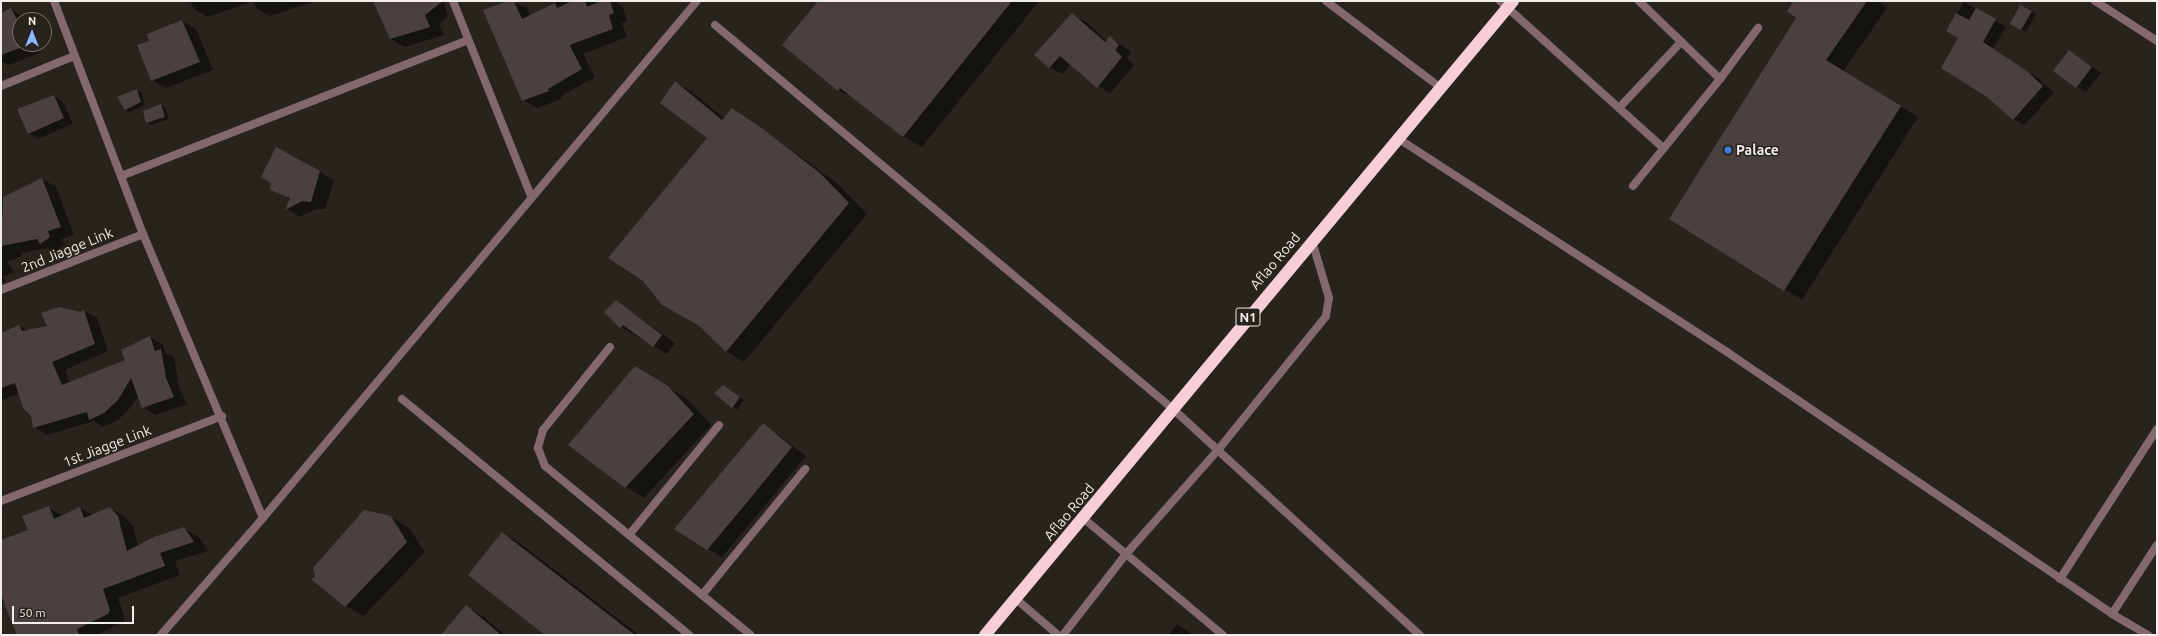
<!DOCTYPE html>
<html>
<head>
<meta charset="utf-8">
<style>
  body { margin:0 }
  #map { position:relative; width:2158px; height:636px; overflow:hidden; background:#28241d; font-family:Ubuntu,sans-serif }
  div>[style] { position:absolute }
  .shadow>* { inset:0; background:#0007 }
  .building>* { inset:0; background:#4a413e }
  .lane>* { height:8px; margin:-4px; padding:0 4px; transform-origin:4px; border-radius:4px; background:#83686d }
  .street>* { height:8px; margin:-4px; padding:0 4px; transform-origin:4px; border-radius:4px; background:#83686d }
  .highway>* { height:12px; margin:-6px; padding:0 6px; transform-origin:6px; border-radius:6px; background:#f7ced6 }
  .dots>* { width:11px; height:11px; translate:-50% -50%; box-sizing:border-box; border:2px solid #28241d; border-radius:50% }
  span { translate:-50% -50%; white-space:nowrap; text-align:center; line-height:1.15; -webkit-text-stroke:3px #28241d; paint-order:stroke }
  .shield-label span { padding:1px 3px; background:#28241d; border:1px solid; border-radius:3px; -webkit-text-stroke-width:0 }
  .shield-label { font-size:13px; color:#f1efea; font-weight:700 }
  .poi-label { font-size:14px; color:#f1efea; font-weight:700 }
  .left { translate:0 -50%; text-align:left }
  .street-label { font-size:14px; color:#f1efea }
  .frame { position:absolute; inset:0; border:2px solid #f1efea; pointer-events:none }
  .north { position:absolute; left:12px; top:12px; width:40px; height:40px; box-sizing:border-box; background:#28241d; border:1px solid #78756f; border-radius:50%; rotate:0deg; font-size:11px; font-weight:700; line-height:16px; text-align:center; color:#f1efea }
  .north::after { content:''; display:block; margin:auto; width:14px; height:18px; background:#89bafc; clip-path:polygon(50% 0,100% 100%,50% 72%,0 100%) }
  .scale { position:absolute; left:12px; top:606px; width:122px; height:18px; box-sizing:border-box; border:2px solid #f1efea; border-top:0; padding-left:5px; font-size:12px; line-height:14px; white-space:nowrap; color:#f1efea; -webkit-text-stroke:3px #28241d; paint-order:stroke }
</style>
</head>
<body>
<div id="map">
  <div class="shadow">
    <div style="clip-path:polygon(190px 1px,253px 1px,208px 17px,194px 9px)"></div>
    <div style="clip-path:polygon(253px 1px,312px 1px,312px 2px,270px 16px,256px 8px)"></div>
    <div style="clip-path:polygon(374px 1px,444px 1px,448px 16px,439px 24px,444px 35px,405px 47px,391px 39px)"></div>
    <div style="clip-path:polygon(511px 1px,527px 8px,530px 16px,560px 1px,615px 1px,623px 7px,627px 21px,622px 23px,627px 37px,583px 54px,595px 77px,561px 96px,562px 99px,537px 108px,523px 100px)"></div>
    <div style="clip-path:polygon(819px 1px,1039px 1px,922px 147px,903px 136px,857px 100px,838px 90px)"></div>
    <div style="clip-path:polygon(1795px 1px,1878px 1px,1887px 8px,1843px 71px,1918px 117px,1802px 300px,1670px 218px,1797px 17px)"></div>
    <div style="clip-path:polygon(1964px 2px,2006px 27px,1993px 49px,2038px 78px,2054px 93px,2024px 125px,2013px 119px,1960px 38px,1947px 30px)"></div>
    <div style="clip-path:polygon(2021px 6px,2036px 14px,2026px 32px,2011px 23px)"></div>
    <div style="clip-path:polygon(11px 9px,27px 20px,20px 20px,20px 44px,37px 44px,40px 53px,9px 65px,1px 61px,1px 14px)"></div>
    <div style="clip-path:polygon(1073px 15px,1086px 22px,1107px 41px,1110px 37px,1131px 52px,1127px 58px,1134px 65px,1110px 94px,1071px 64px,1062px 74px,1049px 67px)"></div>
    <div style="clip-path:polygon(182px 21px,196px 29px,213px 70px,166px 88px,152px 80px,148px 35px)"></div>
    <div style="clip-path:polygon(2070px 51px,2101px 73px,2086px 92px,2076px 87px)"></div>
    <div style="clip-path:polygon(675px 82px,693px 93px,724px 118px,732px 109px,750px 120px,838px 184px,867px 214px,744px 362px,726px 351px,708px 138px)"></div>
    <div style="clip-path:polygon(137px 90px,141px 92px,145px 105px,130px 112px,125px 109px)"></div>
    <div style="clip-path:polygon(54px 96px,63px 102px,73px 124px,38px 139px,29px 134px,18px 110px)"></div>
    <div style="clip-path:polygon(161px 105px,165px 107px,169px 119px,151px 125px,147px 123px)"></div>
    <div style="clip-path:polygon(320px 172px,334px 180px,325px 209px,316px 209px,300px 217px,287px 209px,290px 199px,272px 189px)"></div>
    <div style="clip-path:polygon(42px 179px,56px 187px,74px 235px,62px 239px,64px 245px,54px 252px,48px 248px,21px 253px,22px 256px,7px 262px,14px 272px,3px 277px,6px 281px,1px 283px,1px 198px)"></div>
    <div style="clip-path:polygon(616px 301px,675px 343px,667px 354px,621px 327px)"></div>
    <div style="clip-path:polygon(84px 311px,97px 318px,108px 351px,65px 370px,70px 383px,126px 360px,150px 337px,163px 345px,165px 353px,174px 357px,179px 387px,187px 404px,156px 415px,143px 407px,139px 395px,131px 407px,118px 420px,103px 427px,94px 421px,47px 435px,34px 427px,32px 415px,19px 393px,1px 401px,1px 334px,19px 326px,28px 331px,48px 327px)"></div>
    <div style="clip-path:polygon(653px 378px,686px 398px,711px 425px,644px 498px,626px 487px)"></div>
    <div style="clip-path:polygon(727px 389px,744px 400px,737px 410px,716px 393px)"></div>
    <div style="clip-path:polygon(763px 424px,806px 456px,722px 557px,708px 549px)"></div>
    <div style="clip-path:polygon(49px 508px,63px 516px,80px 508px,93px 515px,110px 508px,125px 517px,133px 526px,138px 546px,183px 528px,199px 537px,208px 551px,175px 561px,180px 575px,118px 598px,125px 619px,123px 622px,96px 635px,18px 635px,5px 602px,1px 603px,1px 541px,29px 530px)"></div>
    <div style="clip-path:polygon(391px 517px,409px 528px,425px 552px,364px 616px,346px 606px)"></div>
    <div style="clip-path:polygon(502px 533px,520px 543px,639px 635px,547px 635px)"></div>
    <div style="clip-path:polygon(466px 607px,484px 617px,505px 635px,442px 635px)"></div>
    <div style="clip-path:polygon(1177px 624px,1186px 630px,1193px 635px,1169px 635px)"></div>
  </div>
  <div class="building">
    <div style="clip-path:polygon(373px 1px,443px 1px,425px 15px,430px 27px,390px 39px)"></div>
    <div style="clip-path:polygon(508px 1px,514px 1px,522px 19px,555px 3px,557px 8px,572px 1px,585px 1px,587px 7px,601px 1px,610px 1px,614px 13px,609px 15px,613px 29px,572px 44px,570px 46px,582px 69px,548px 89px,549px 91px,522px 101px,483px 10px)"></div>
    <div style="clip-path:polygon(818px 1px,1012px 1px,903px 137px,840px 88px,838px 91px,782px 45px)"></div>
    <div style="clip-path:polygon(1794px 1px,1867px 1px,1826px 60px,1901px 106px,1784px 291px,1669px 219px,1796px 18px,1787px 11px)"></div>
    <div style="clip-path:polygon(2020px 5px,2032px 11px,2021px 30px,2010px 24px)"></div>
    <div style="clip-path:polygon(11px 8px,20px 25px,20px 48px,1px 55px,1px 13px)"></div>
    <div style="clip-path:polygon(1976px 8px,1996px 19px,1983px 42px,2027px 71px,2043px 86px,2013px 120px,1987px 97px,1941px 68px,1958px 38px,1946px 31px,1956px 13px,1969px 20px)"></div>
    <div style="clip-path:polygon(1072px 13px,1105px 42px,1110px 36px,1119px 45px,1115px 50px,1122px 57px,1097px 88px,1060px 56px,1049px 68px,1034px 55px)"></div>
    <div style="clip-path:polygon(182px 20px,200px 62px,151px 81px,137px 45px,149px 41px,147px 34px)"></div>
    <div style="clip-path:polygon(2069px 50px,2092px 67px,2076px 88px,2053px 71px)"></div>
    <div style="clip-path:polygon(675px 81px,722px 120px,732px 108px,763px 129px,820px 173px,849px 203px,726px 352px,698px 325px,662px 305px,643px 281px,608px 258px,707px 138px,660px 103px)"></div>
    <div style="clip-path:polygon(137px 89px,141px 102px,125px 110px,117px 97px)"></div>
    <div style="clip-path:polygon(54px 95px,64px 118px,28px 134px,17px 109px)"></div>
    <div style="clip-path:polygon(161px 104px,165px 117px,146px 123px,143px 111px)"></div>
    <div style="clip-path:polygon(276px 147px,320px 171px,311px 202px,302px 201px,285px 210px,290px 198px,270px 190px,271px 183px,261px 177px)"></div>
    <div style="clip-path:polygon(42px 178px,61px 227px,48px 231px,50px 237px,40px 244px,37px 239px,1px 246px,3px 197px)"></div>
    <div style="clip-path:polygon(616px 300px,662px 335px,653px 347px,623px 325px,620px 328px,604px 312px)"></div>
    <div style="clip-path:polygon(59px 307px,80px 312px,84px 310px,95px 344px,52px 362px,62px 385px,125px 360px,121px 350px,150px 336px,155px 351px,161px 349px,166px 378px,174px 397px,142px 408px,131px 378px,118px 400px,104px 413px,89px 420px,87px 412px,33px 428px,31px 416px,23px 408px,15px 383px,1px 388px,1px 333px,19px 325px,22px 331px,47px 326px,41px 313px)"></div>
    <div style="clip-path:polygon(635px 366px,668px 386px,694px 414px,625px 488px,568px 445px)"></div>
    <div style="clip-path:polygon(723px 385px,740px 397px,732px 408px,714px 393px)"></div>
    <div style="clip-path:polygon(763px 423px,792px 447px,744px 506px,707px 550px,674px 529px)"></div>
    <div style="clip-path:polygon(49px 506px,54px 519px,80px 507px,84px 518px,110px 507px,118px 516px,127px 551px,154px 537px,184px 527px,194px 542px,160px 553px,165px 566px,103px 589px,110px 610px,108px 614px,77px 629px,79px 635px,17px 635px,1px 595px,1px 540px,28px 530px,22px 516px)"></div>
    <div style="clip-path:polygon(364px 510px,391px 516px,407px 542px,345px 607px,311px 579px,315px 577px,313px 568px)"></div>
    <div style="clip-path:polygon(502px 532px,635px 635px,545px 635px,468px 575px)"></div>
    <div style="clip-path:polygon(466px 605px,501px 635px,441px 635px)"></div>
  </div>
  <div class="lane">
    <div style="left:1326px;top:1px;width:144px;rotate:37.1deg"></div>
    <div style="left:1500px;top:1px;width:219px;rotate:42deg"></div>
    <div style="left:1639px;top:1px;width:112px;rotate:43.9deg"></div>
    <div style="left:2095px;top:1px;width:74px;rotate:32.8deg"></div>
    <div style="left:715px;top:25px;width:598px;rotate:39.98deg"></div>
    <div style="left:1173px;top:409px;width:335px;rotate:42.5deg"></div>
    <div style="left:1619px;top:108px;width:91px;rotate:-46.8deg"></div>
    <div style="left:1633px;top:186px;width:138px;rotate:-50.9deg"></div>
    <div style="left:1720px;top:79px;width:64px;rotate:-53.3deg"></div>
    <div style="left:610px;top:347px;width:107px;rotate:128.9deg"></div>
    <div style="left:543px;top:430px;width:19px;rotate:106deg"></div>
    <div style="left:538px;top:448px;width:19px;rotate:69deg"></div>
    <div style="left:545px;top:466px;width:266px;rotate:39.4deg"></div>
    <div style="left:402px;top:399px;width:372px;rotate:39.4deg"></div>
    <div style="left:1083px;top:518px;width:182px;rotate:39.9deg"></div>
    <div style="left:629px;top:535px;width:142px;rotate:-50.7deg"></div>
    <div style="left:2060px;top:579px;width:179px;rotate:-57.1deg"></div>
    <div style="left:702px;top:595px;width:163px;rotate:-50.7deg"></div>
    <div style="left:1016px;top:599px;width:55px;rotate:40.6deg"></div>
    <div style="left:2112px;top:614px;width:82px;rotate:-56.9deg"></div>
    <div style="left:1063px;top:635px;width:103px;rotate:-52.1deg"></div>
    <div style="left:1126px;top:554px;width:139px;rotate:-48.5deg"></div>
    <div style="left:1218px;top:450px;width:172px;rotate:-51.1deg"></div>
    <div style="left:1326px;top:316px;width:18px;rotate:-81deg"></div>
    <div style="left:1329px;top:298px;width:59px;rotate:-106.6deg"></div>
  </div>
  <div class="street">
    <div style="left:54px;top:1px;width:249px;rotate:69.1deg"></div>
    <div style="left:143px;top:234px;width:308px;rotate:67.1deg"></div>
    <div style="left:453px;top:1px;width:210px;rotate:68.2deg"></div>
    <div style="left:1px;top:86px;width:79px;rotate:-22.3deg"></div>
    <div style="left:1399px;top:139px;width:391px;rotate:33deg"></div>
    <div style="left:1727px;top:352px;width:466px;rotate:34.2deg"></div>
    <div style="left:2112px;top:614px;width:42px;rotate:30.3deg"></div>
    <div style="left:121px;top:176px;width:373px;rotate:-21.4deg"></div>
    <div style="left:1px;top:290px;width:153px;rotate:-21.5deg"></div>
    <div style="left:1px;top:501px;width:237px;rotate:-21deg"></div>
    <div style="left:161px;top:635px;width:155px;rotate:-48.9deg"></div>
    <div style="left:263px;top:518px;width:675px;rotate:-49.99deg"></div>
  </div>
  <div class="highway">
    <div style="left:985px;top:635px;width:825px;rotate:-50.21deg"></div>
  </div>
  <div class="dots">
    <div style="left:1728px;top:150px;background:#3f7fe0"></div>
  </div>
  <div class="shield-label">
    <span style="left:1248px;top:317px">N1</span>
  </div>
  <div class="poi-label">
    <span class="left" style="left:1736px;top:150px">Palace</span>
  </div>
  <div class="street-label">
    <span style="left:67px;top:250px;rotate:-22deg">2nd Jiagge Link</span>
    <span style="left:1275px;top:261px;rotate:-50deg">Aflao Road</span>
    <span style="left:107px;top:446px;rotate:-21deg">1st Jiagge Link</span>
    <span style="left:1069px;top:512px;rotate:-50deg">Aflao Road</span>
  </div>
  <div class="frame"></div>
  <div class="north">N</div>
  <div class="scale">50 m</div>
</div>
</body>
</html>
